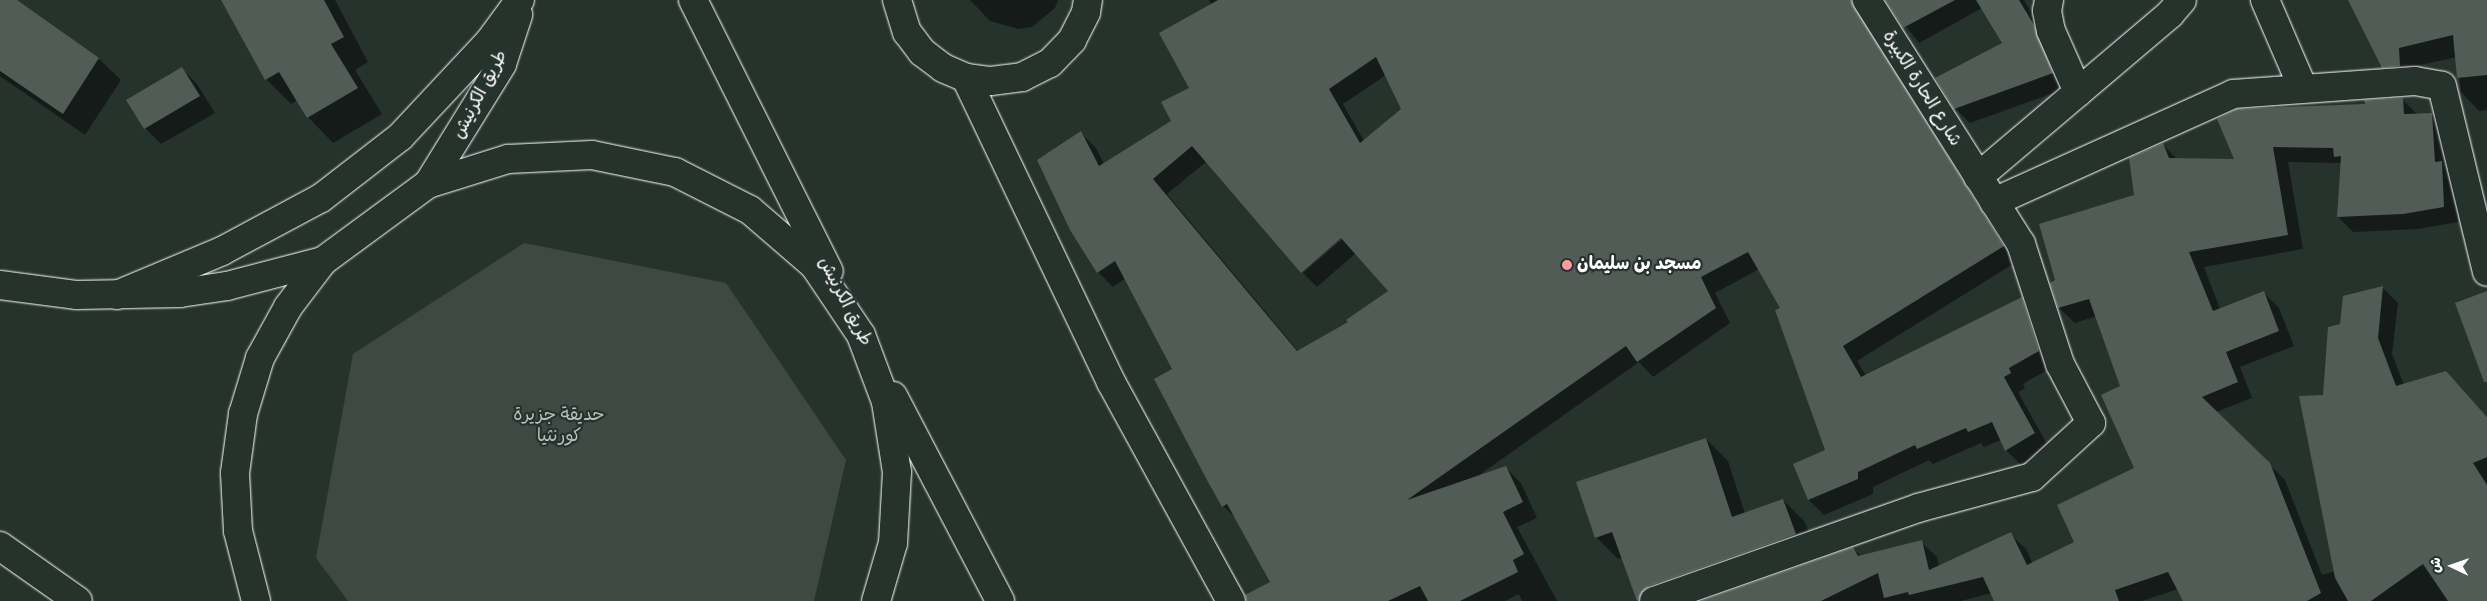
<!DOCTYPE html>
<html>
<head>
<meta charset="utf-8">
<style>
  body { margin:0 }
  #map { position:relative; width:2487px; height:601px; overflow:hidden; background:#26332d; font-family:"Indie Flower","Playpen Sans Arabic",sans-serif }
  div>[style] { position:absolute }
  .green>* { inset:0; background:#3e4944 }
  .shadow>* { inset:0; background:#0007 }
  .building>* { inset:0; background:#515c57 }
  .roads { filter:drop-shadow(0 0 1px #fff) drop-shadow(0 0 1px #fff) }
  .minor>* { height:28px; margin:-14px; padding:0 14px; transform-origin:14px; border-radius:14px; background:#26332d }
  .trunk>* { height:28px; margin:-14px; padding:0 14px; transform-origin:14px; border-radius:14px; background:#26332d }
  .dots>* { width:14px; height:14px; translate:-50% -50%; box-sizing:border-box; border:2px solid #26332d; border-radius:50% }
  span { translate:-50% -50%; white-space:nowrap; text-align:center; line-height:1.15; -webkit-text-stroke:4.5px #26332d; paint-order:stroke }
  .street-label { font-size:18px; color:#fff }
  .poi-label { font-size:18px; color:#fff; font-weight:700 }
  .left { translate:0 -50%; text-align:left }
  .park-label { font-size:18px; color:#bbbfbe }
  .north { position:absolute; left:2427px; top:541px; width:50px; height:50px; -webkit-text-stroke:4px #26332d; paint-order:stroke; rotate:273deg; font-size:14px; font-weight:700; line-height:20px; text-align:center; color:#fff }
  .north::after { content:''; display:block; margin:auto; width:18px; height:22px; background:#fff; clip-path:polygon(50% 0,100% 100%,50% 72%,0 100%) }
</style>
</head>
<body>
<div id="map">
  <div class="green">
    <div style="clip-path:polygon(524px 243px,726px 283px,846px 460px,814px 601px,348px 601px,316px 558px,353px 354px)"></div>
  </div>
  <div class="shadow">
    <div style="clip-path:polygon(0 0,15px 0,99px 59px,121px 80px,85px 135px,0 76px)"></div>
    <div style="clip-path:polygon(222px 0,335px 0,368px 62px,355px 70px,382px 114px,333px 143px,308px 117px,298px 100px,291px 104px,266px 79px)"></div>
    <div style="clip-path:polygon(970px 0,1058px 0,1055px 8px,1032px 27px,1018px 29px,990px 21px)"></div>
    <div style="clip-path:polygon(evenodd,1209px 0,2024px 0,2048px 41px,2067px 88px,1970px 123px,1955px 108px,2004px 43px,1982px 8px,1919px 43px,1886px 1px,1874px 1px,2018px 261px,1857px 361px,1866px 376px,2021px 298px,2036px 313px,2054px 366px,2023px 384px,2025px 388px,2018px 392px,2049px 448px,2021px 465px,2006px 450px,2001px 440px,1984px 447px,1981px 443px,1933px 464px,1929px 460px,1873px 487px,1873px 494px,1824px 515px,1809px 500px,1794px 464px,1827px 451px,1781px 308px,1759px 269px,1715px 293px,1730px 323px,1653px 377px,1639px 362px,1475px 478px,1506px 468px,1521px 483px,1537px 518px,1517px 527px,1557px 601px,1522px 601px,1519px 594px,1505px 601px,1275px 601px,1272px 582px,1237px 519px,1223px 506px,1174px 370px,1126px 278px,1113px 287px,1098px 272px,1081px 133px,1096px 148px,1104px 164px,1173px 121px,1190px 89px,1212px 5px,1209px 0,1386px 75px,1403px 109px,1364px 141px,1343px 104px,1386px 75px,1209px 0,1207px 161px,1347px 235px,1303px 273px,1317px 287px,1356px 253px,1390px 291px,1349px 323px,1298px 351px,1167px 194px,1207px 161px)"></div>
    <div style="clip-path:polygon(2355px 0,2487px 0,2487px 110px,2479px 111px,2461px 92px,2457px 57px,2416px 66px,2418px 84px,2401px 86px,2383px 67px)"></div>
    <div style="clip-path:polygon(181px 68px,197px 84px,215px 113px,161px 144px,145px 128px,128px 100px)"></div>
    <div style="clip-path:polygon(2402px 99px,2418px 115px,2432px 114px,2447px 129px,2457px 178px,2458px 222px,2418px 229px,2353px 232px,2338px 217px,2342px 163px,2288px 162px,2303px 249px,2204px 267px,2220px 309px,2264px 293px,2279px 308px,2294px 346px,2240px 367px,2252px 398px,2216px 412px,2285px 480px,2322px 575px,2335px 571px,2324px 396px,2341px 325px,2344px 297px,2383px 288px,2398px 303px,2392px 354px,2404px 385px,2446px 372px,2487px 417px,2487px 601px,2184px 601px,2178px 589px,2142px 601px,1996px 601px,1992px 593px,1961px 601px,1705px 601px,1853px 549px,1861px 556px,1921px 542px,1937px 557px,1939px 567px,2010px 534px,2026px 549px,2033px 564px,2076px 542px,2135px 469px,2122px 387px,2097px 316px,2075px 323px,2059px 308px,2052px 283px,2135px 196px,2163px 145px,2177px 159px,2236px 160px,2366px 106px)"></div>
    <div style="clip-path:polygon(1706px 439px,1728px 461px,1745px 514px,1783px 500px,1805px 522px,1817px 556px,1646px 601px,1635px 590px,1623px 557px,1618px 559px,1596px 537px)"></div>
  </div>
  <div class="building">
    <div style="clip-path:polygon(0 0,17px 0,99px 58px,63px 114px,0 71px)"></div>
    <div style="clip-path:polygon(221px 0,324px 0,344px 37px,331px 44px,358px 88px,307px 118px,279px 72px,265px 80px)"></div>
    <div style="clip-path:polygon(evenodd,1218px 0,1851px 0,2004px 246px,1843px 346px,1861px 377px,2022px 297px,2039px 351px,2009px 368px,2011px 373px,2004px 377px,2035px 433px,2005px 451px,1992px 422px,1968px 432px,1966px 428px,1917px 449px,1915px 445px,1858px 472px,1858px 479px,1808px 500px,1793px 464px,1825px 450px,1775px 310px,1780px 308px,1748px 252px,1701px 277px,1716px 308px,1637px 362px,1626px 346px,1407px 500px,1506px 466px,1523px 502px,1503px 512px,1524px 554px,1513px 560px,1518px 572px,1460px 601px,1428px 601px,1420px 586px,1388px 601px,1247px 601px,1245px 595px,1270px 582px,1227px 504px,1222px 507px,1207px 480px,1154px 379px,1172px 369px,1115px 261px,1097px 273px,1070px 230px,1037px 160px,1081px 131px,1099px 166px,1171px 121px,1161px 102px,1189px 88px,1159px 33px,1218px 0,1376px 57px,1401px 109px,1360px 143px,1329px 89px,1376px 57px,1218px 0,1192px 146px,1301px 273px,1341px 238px,1388px 291px,1346px 320px,1348px 322px,1297px 351px,1153px 179px,1192px 146px)"></div>
    <div style="clip-path:polygon(1885px 0,1955px 0,1903px 28px)"></div>
    <div style="clip-path:polygon(1976px 0,2019px 0,2034px 25px,2053px 73px,1954px 109px,1935px 78px,2002px 43px)"></div>
    <div style="clip-path:polygon(2348px 0,2487px 0,2487px 75px,2457px 78px,2453px 35px,2399px 48px,2400px 66px,2382px 68px)"></div>
    <div style="clip-path:polygon(182px 67px,200px 96px,144px 129px,126px 100px)"></div>
    <div style="clip-path:polygon(2403px 98px,2404px 114px,2432px 113px,2435px 162px,2442px 161px,2444px 207px,2403px 214px,2337px 217px,2341px 156px,2334px 157px,2333px 148px,2273px 147px,2288px 235px,2189px 252px,2213px 311px,2264px 291px,2279px 331px,2226px 352px,2238px 382px,2202px 397px,2270px 463px,2321px 593px,2307px 601px,2183px 601px,2168px 572px,2115px 590px,2119px 601px,1994px 601px,1983px 577px,1909px 595px,1908px 592px,1884px 598px,1878px 573px,1821px 601px,1701px 601px,1853px 547px,1858px 556px,1922px 540px,1929px 570px,2011px 532px,2027px 565px,2074px 542px,2057px 505px,2134px 468px,2101px 395px,2120px 386px,2089px 299px,2058px 308px,2050px 283px,2055px 280px,2039px 224px,2134px 195px,2129px 158px,2163px 143px,2169px 158px,2234px 159px,2217px 119px,2237px 109px,2365px 104px,2364px 100px)"></div>
    <div style="clip-path:polygon(2383px 286px,2378px 338px,2396px 386px,2446px 371px,2487px 417px,2487px 457px,2473px 463px,2487px 485px,2487px 601px,2448px 601px,2423px 564px,2371px 601px,2348px 601px,2335px 578px,2299px 396px,2323px 395px,2328px 327px,2340px 324px,2343px 296px)"></div>
    <div style="clip-path:polygon(2487px 291px,2487px 382px,2484px 382px,2455px 303px)"></div>
    <div style="clip-path:polygon(1706px 438px,1732px 517px,1783px 499px,1796px 534px,1649px 586px,1637px 601px,1612px 532px,1595px 538px,1576px 482px)"></div>
  </div>
  <div class="roads">
    <div class="minor">
      <div style="left:897px;top:0;width:34px;rotate:73deg"></div>
      <div style="left:907px;top:32px;width:25px;rotate:53deg"></div>
      <div style="left:922px;top:52px;width:26px;rotate:37deg"></div>
      <div style="left:943px;top:68px;width:25px;rotate:23deg"></div>
      <div style="left:966px;top:78px;width:25px;rotate:7deg"></div>
      <div style="left:991px;top:81px;width:31px;rotate:-7deg"></div>
      <div style="left:1022px;top:77px;width:31px;rotate:-27deg"></div>
      <div style="left:1050px;top:63px;width:32px;rotate:-46deg"></div>
      <div style="left:1072px;top:40px;width:31px;rotate:-63deg"></div>
      <div style="left:1086px;top:12px;width:12px;rotate:-81deg"></div>
      <div style="left:2049px;top:0;width:11px;rotate:100deg"></div>
      <div style="left:2047px;top:11px;width:20px;rotate:79deg"></div>
      <div style="left:2051px;top:31px;width:67px;rotate:66.1deg"></div>
      <div style="left:2265px;top:0;width:94px;rotate:66.7deg"></div>
      <div style="left:966px;top:78px;width:337px;rotate:64.5deg"></div>
      <div style="left:1111px;top:382px;width:250px;rotate:61.3deg"></div>
      <div style="left:1978px;top:177px;width:252px;rotate:-40.3deg"></div>
      <div style="left:2170px;top:14px;width:18px;rotate:-49deg"></div>
      <div style="left:1994px;top:202px;width:262px;rotate:-24.3deg"></div>
      <div style="left:2233px;top:94px;width:182px;rotate:-4.1deg"></div>
      <div style="left:2415px;top:81px;width:27px;rotate:10deg"></div>
      <div style="left:2442px;top:86px;width:191px;rotate:76.4deg"></div>
      <div style="left:0;top:285px;width:78px;rotate:7.4deg"></div>
      <div style="left:77px;top:295px;width:103px;rotate:-1.1deg"></div>
      <div style="left:180px;top:293px;width:48px;rotate:-8.5deg"></div>
      <div style="left:227px;top:286px;width:99px;rotate:-14.6deg"></div>
      <div style="left:0;top:546px;width:95px;rotate:35.2deg"></div>
      <div style="left:1654px;top:601px;width:280px;rotate:-19.4deg"></div>
      <div style="left:1918px;top:508px;width:118px;rotate:-15.2deg"></div>
      <div style="left:2032px;top:477px;width:80px;rotate:-42.5deg"></div>
      <div style="left:2091px;top:423px;width:67px;rotate:-117.7deg"></div>
      <div style="left:2060px;top:364px;width:126px;rotate:-108deg"></div>
      <div style="left:2021px;top:244px;width:289px;rotate:-122.3deg"></div>
    </div>
    <div class="trunk">
      <div style="left:693px;top:0;width:303px;rotate:63.4deg"></div>
      <div style="left:428px;top:184px;width:141px;rotate:-58.3deg"></div>
      <div style="left:502px;top:64px;width:52px;rotate:-71.9deg"></div>
      <div style="left:117px;top:295px;width:114px;rotate:-22.7deg"></div>
      <div style="left:222px;top:251px;width:112px;rotate:-28.2deg"></div>
      <div style="left:321px;top:198px;width:100px;rotate:-37.7deg"></div>
      <div style="left:400px;top:137px;width:130px;rotate:-46.9deg"></div>
      <div style="left:489px;top:42px;width:52px;rotate:-53.6deg"></div>
      <div style="left:893px;top:396px;width:231px;rotate:62.4deg"></div>
      <div style="left:256px;top:601px;width:72px;rotate:-104.4deg"></div>
      <div style="left:238px;top:531px;width:58px;rotate:-93deg"></div>
      <div style="left:235px;top:473px;width:60px;rotate:-82.3deg"></div>
      <div style="left:243px;top:414px;width:59px;rotate:-73.1deg"></div>
      <div style="left:260px;top:358px;width:58px;rotate:-61.2deg"></div>
      <div style="left:288px;top:307px;width:58px;rotate:-52.7deg"></div>
      <div style="left:323px;top:261px;width:130px;rotate:-36.3deg"></div>
      <div style="left:428px;top:184px;width:84px;rotate:-17.4deg"></div>
      <div style="left:508px;top:159px;width:84px;rotate:-2.7deg"></div>
      <div style="left:592px;top:155px;width:85px;rotate:11.6deg"></div>
      <div style="left:675px;top:172px;width:84px;rotate:26.9deg"></div>
      <div style="left:750px;top:210px;width:84px;rotate:40.7deg"></div>
      <div style="left:814px;top:265px;width:84px;rotate:56.1deg"></div>
      <div style="left:861px;top:335px;width:72px;rotate:69.5deg"></div>
      <div style="left:886px;top:402px;width:71px;rotate:81.1deg"></div>
      <div style="left:897px;top:472px;width:71px;rotate:93.2deg"></div>
      <div style="left:893px;top:543px;width:60px;rotate:106.3deg"></div>
    </div>
  </div>
  <div class="dots">
    <div style="left:1567px;top:265px;background:#ff9aa2"></div>
  </div>
  <div class="street-label">
    <span style="left:1921px;top:89px;rotate:58deg">شارع الحارة الكبيرة</span>
    <span style="left:481px;top:95px;rotate:-62deg">طريق الكرنيش</span>
    <span style="left:844px;top:302px;rotate:63deg">طريق الكرنيش</span>
  </div>
  <div class="poi-label">
    <span class="left" style="left:1577px;top:265px">مسجد بن سليمان</span>
  </div>
  <div class="park-label">
    <span style="left:559px;top:427px">حديقة جزيرة<br>كورنثيا</span>
  </div>
  <div class="north">ش</div>
</div>
</body>
</html>
